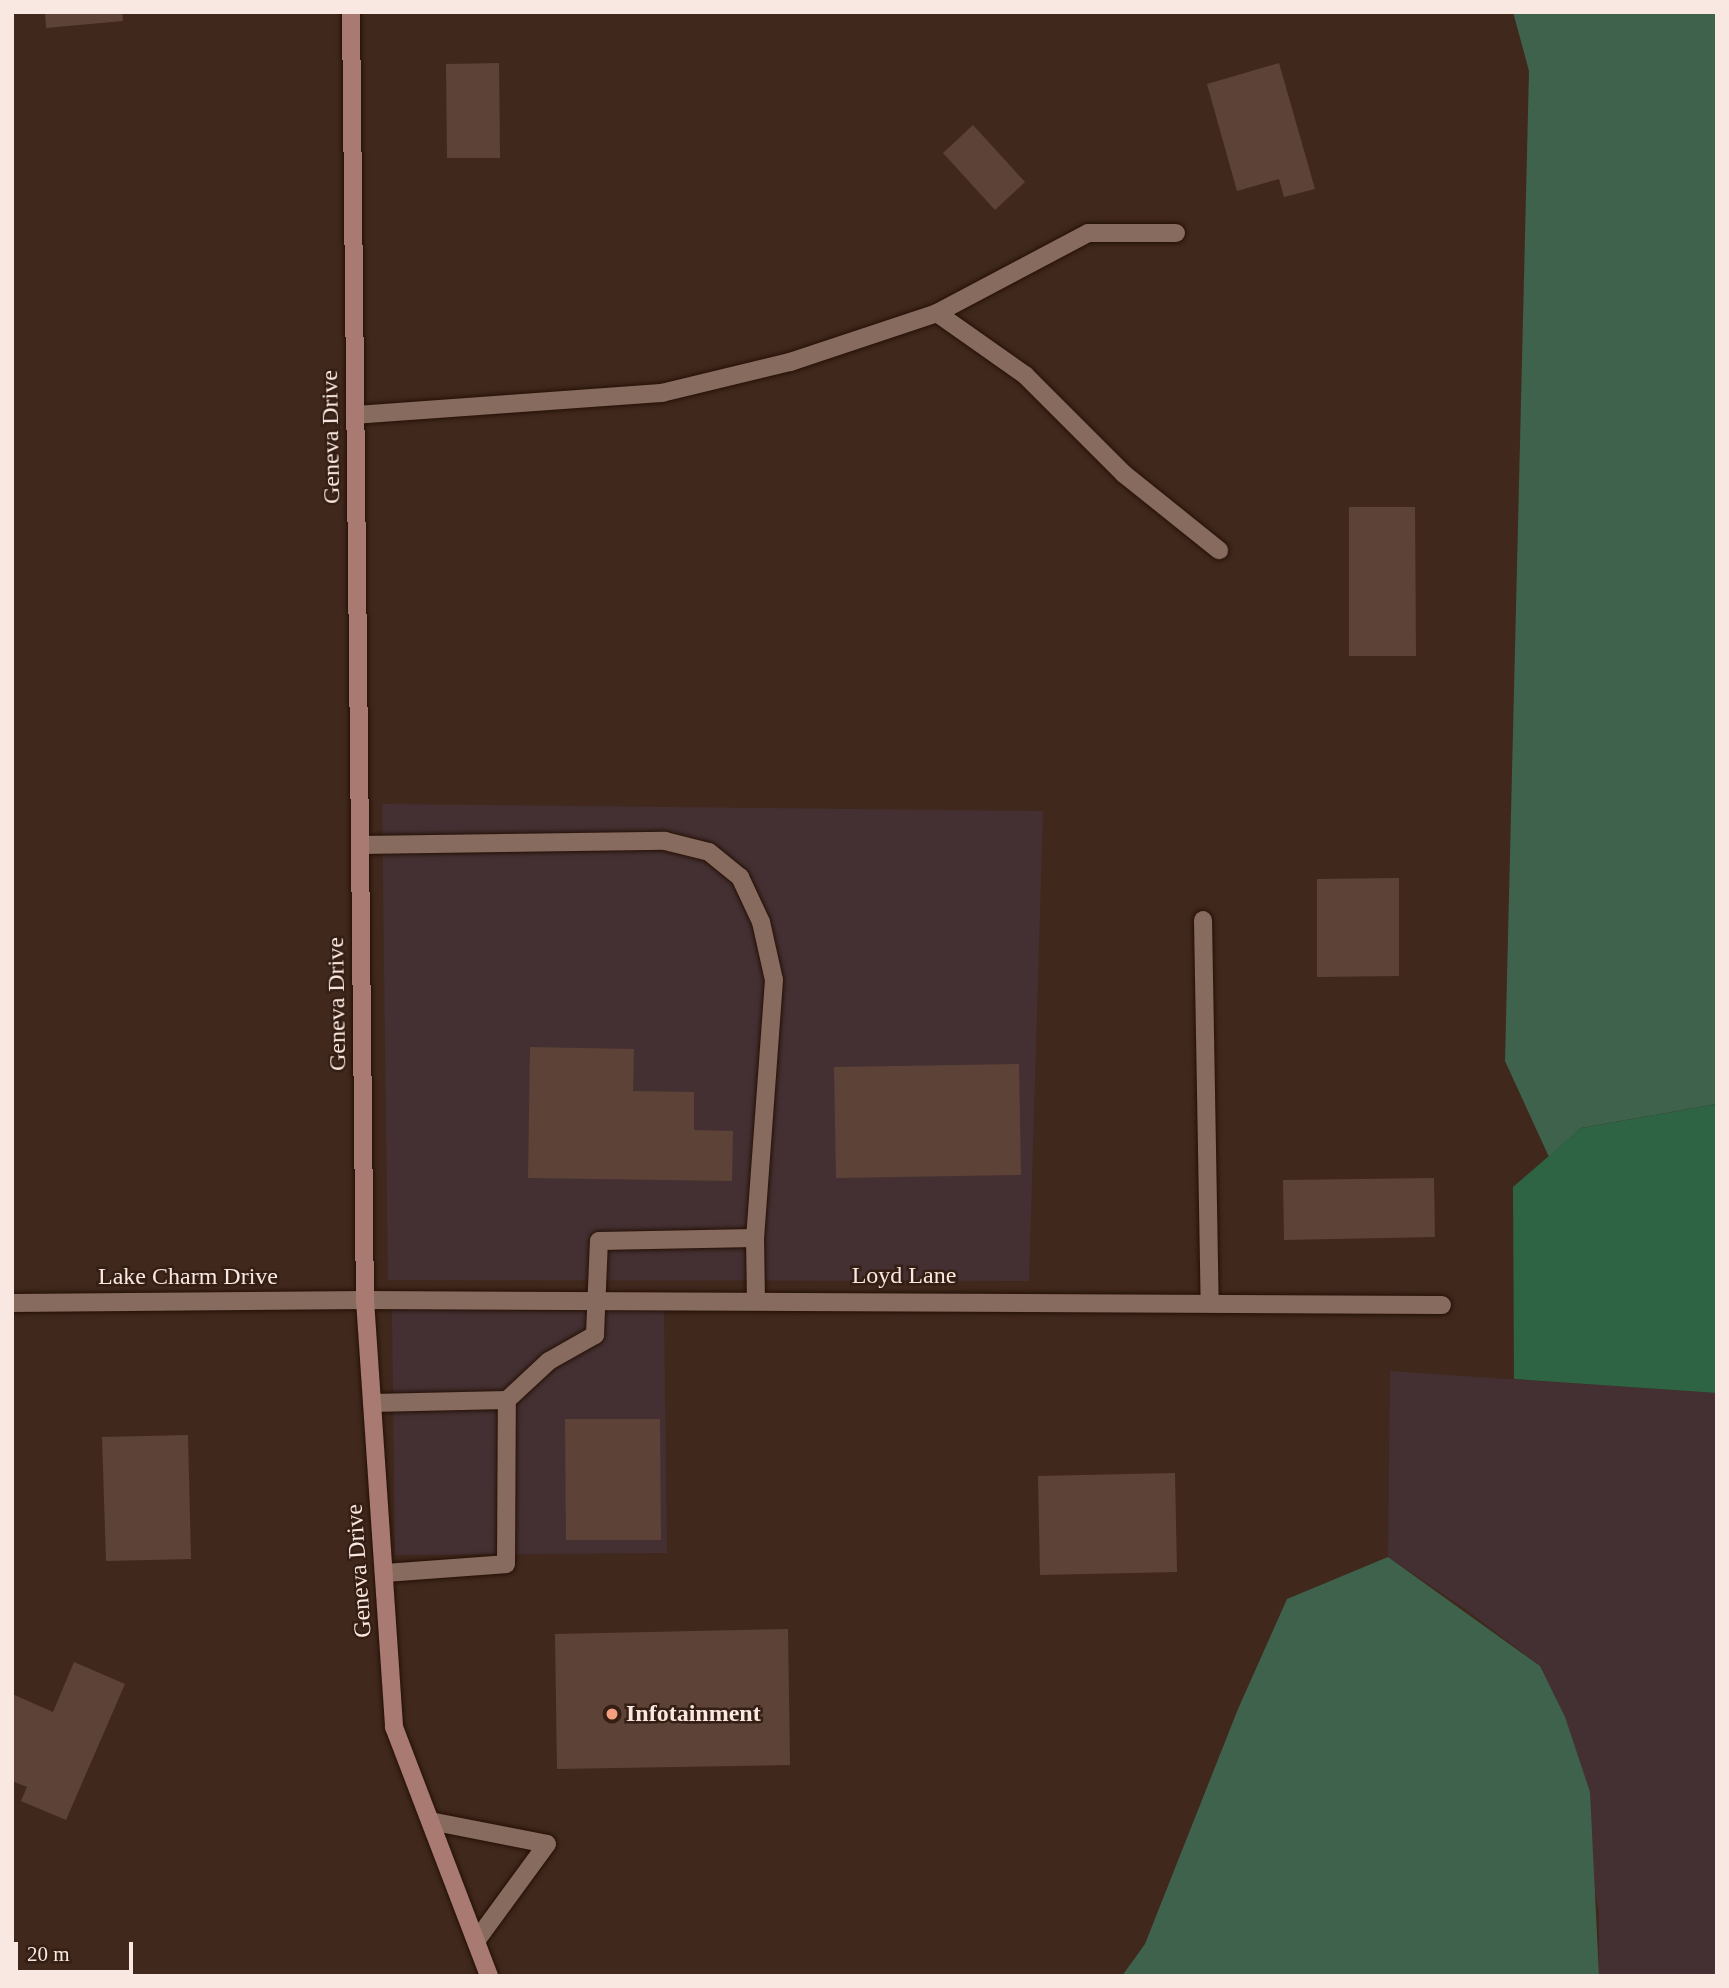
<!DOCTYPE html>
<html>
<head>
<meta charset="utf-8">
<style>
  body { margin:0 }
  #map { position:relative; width:1729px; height:1988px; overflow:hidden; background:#40281d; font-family:"Times New Roman",serif }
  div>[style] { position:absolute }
  .commercial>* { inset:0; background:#443032 }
  .green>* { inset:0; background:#3f624c }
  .forest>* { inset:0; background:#2e6344 }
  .building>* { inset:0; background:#5d4337 }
  .roads { filter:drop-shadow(0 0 2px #251006) drop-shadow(0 0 2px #251006) }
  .service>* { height:18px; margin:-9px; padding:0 9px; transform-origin:9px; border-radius:9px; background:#876b5e }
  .minor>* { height:18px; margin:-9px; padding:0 9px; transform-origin:9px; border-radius:9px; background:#876b5e }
  .tertiary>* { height:18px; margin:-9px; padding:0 9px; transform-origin:9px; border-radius:9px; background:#876b5e }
  .secondary>* { height:18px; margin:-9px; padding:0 9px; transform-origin:9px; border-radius:9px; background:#a87a71 }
  .dots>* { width:19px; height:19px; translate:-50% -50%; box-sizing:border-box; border:4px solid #351e13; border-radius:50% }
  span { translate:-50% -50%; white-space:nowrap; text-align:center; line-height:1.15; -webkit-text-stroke:5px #351e13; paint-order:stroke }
  .street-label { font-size:24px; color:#f9e8e1 }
  .poi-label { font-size:24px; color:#f9e8e1; font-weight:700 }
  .left { translate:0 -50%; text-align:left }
  .frame { position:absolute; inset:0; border:14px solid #f9e8e1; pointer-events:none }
  .scale { position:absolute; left:14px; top:1942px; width:119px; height:32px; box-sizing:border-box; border:4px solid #f9e8e1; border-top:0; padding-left:9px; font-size:21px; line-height:24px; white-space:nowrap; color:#f9e8e1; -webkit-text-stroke:5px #351e13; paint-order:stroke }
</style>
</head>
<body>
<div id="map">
  <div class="commercial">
    <div style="clip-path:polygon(382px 804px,1043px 811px,1029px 1281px,388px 1280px)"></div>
    <div style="clip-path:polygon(664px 1309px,667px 1553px,395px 1555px,392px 1310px)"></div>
    <div style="clip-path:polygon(1390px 1371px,1717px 1393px,1717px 1976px,1599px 1976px,1599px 1910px,1540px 1666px,1464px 1608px,1388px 1557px)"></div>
  </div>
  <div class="green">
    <div style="clip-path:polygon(1513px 12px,1717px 12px,1717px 1104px,1581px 1128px,1549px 1157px,1505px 1061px,1529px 71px)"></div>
    <div style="clip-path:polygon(1388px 1557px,1540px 1666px,1565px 1717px,1590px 1792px,1599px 1976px,1122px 1976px,1145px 1944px,1238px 1709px,1287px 1599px)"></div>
  </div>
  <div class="forest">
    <div style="clip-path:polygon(1717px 1104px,1717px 1393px,1514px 1379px,1513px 1187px,1581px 1128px)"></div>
  </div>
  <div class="building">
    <div style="clip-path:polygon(45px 12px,122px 12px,123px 21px,46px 28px)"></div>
    <div style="clip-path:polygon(499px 63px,500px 158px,447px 158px,446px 64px)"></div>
    <div style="clip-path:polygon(1279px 63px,1315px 189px,1284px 197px,1279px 179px,1237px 191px,1207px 84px)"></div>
    <div style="clip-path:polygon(973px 125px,1025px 182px,995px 210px,943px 153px)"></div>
    <div style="clip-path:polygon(1349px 507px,1415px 507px,1416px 656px,1349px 656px)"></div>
    <div style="clip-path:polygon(1399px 878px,1399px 976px,1317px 977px,1317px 879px)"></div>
    <div style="clip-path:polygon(530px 1047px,634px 1049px,633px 1091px,694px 1092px,694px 1130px,733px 1131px,732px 1181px,528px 1178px)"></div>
    <div style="clip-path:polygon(1019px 1064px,1021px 1175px,836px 1178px,834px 1067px)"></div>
    <div style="clip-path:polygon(1434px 1178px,1435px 1237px,1284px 1240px,1283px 1180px)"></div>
    <div style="clip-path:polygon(565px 1419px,660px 1419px,661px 1540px,566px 1540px)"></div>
    <div style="clip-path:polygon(188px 1435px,191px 1559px,106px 1561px,102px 1437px)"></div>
    <div style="clip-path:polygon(1175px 1473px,1177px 1572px,1040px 1575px,1038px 1476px)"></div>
    <div style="clip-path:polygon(788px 1629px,790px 1765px,557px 1769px,555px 1634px)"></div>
    <div style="clip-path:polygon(74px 1662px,125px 1684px,66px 1820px,21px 1801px,27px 1787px,12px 1781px,12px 1694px,53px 1712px)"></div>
  </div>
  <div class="roads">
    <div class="service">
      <div style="left:937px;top:313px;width:108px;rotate:35.2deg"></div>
      <div style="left:1025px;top:375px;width:140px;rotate:45deg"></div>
      <div style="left:1124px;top:474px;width:122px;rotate:38.7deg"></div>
      <div style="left:355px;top:415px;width:308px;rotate:-4.1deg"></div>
      <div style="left:662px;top:393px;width:132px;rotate:-13.6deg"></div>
      <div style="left:790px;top:362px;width:155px;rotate:-18.4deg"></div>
      <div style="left:937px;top:313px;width:171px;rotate:-27.9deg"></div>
      <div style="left:1088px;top:233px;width:88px"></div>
      <div style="left:360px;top:845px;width:305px;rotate:-0.8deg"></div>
      <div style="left:665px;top:841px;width:45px;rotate:14deg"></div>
      <div style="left:709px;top:852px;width:40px;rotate:39deg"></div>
      <div style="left:740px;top:877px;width:50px;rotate:65deg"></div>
      <div style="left:761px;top:922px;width:59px;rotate:77.4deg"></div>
      <div style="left:774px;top:980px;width:259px;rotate:94.2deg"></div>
      <div style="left:1203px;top:920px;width:383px;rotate:89deg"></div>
      <div style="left:372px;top:1403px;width:135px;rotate:-1.3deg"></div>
      <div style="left:507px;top:1400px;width:57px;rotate:-42.9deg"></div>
      <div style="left:549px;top:1361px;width:53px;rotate:-29.5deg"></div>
      <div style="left:595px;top:1335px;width:94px;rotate:-87.6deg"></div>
      <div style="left:599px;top:1241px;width:156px;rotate:-1.1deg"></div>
      <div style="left:755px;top:1238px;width:61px;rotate:89.1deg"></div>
      <div style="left:384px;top:1573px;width:122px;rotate:-4.2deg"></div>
      <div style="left:506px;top:1564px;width:164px;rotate:-89.7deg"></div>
      <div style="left:430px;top:1821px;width:119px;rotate:11.1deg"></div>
      <div style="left:547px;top:1844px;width:120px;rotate:126.2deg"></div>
    </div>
    <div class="minor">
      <div style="left:365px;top:1300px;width:1077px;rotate:0.27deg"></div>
    </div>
    <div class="tertiary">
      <div style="left:12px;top:1303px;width:353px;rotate:-0.5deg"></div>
    </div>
    <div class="secondary">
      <div style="left:351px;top:12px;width:1288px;rotate:89.38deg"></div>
      <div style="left:365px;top:1300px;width:428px;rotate:86.1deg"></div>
      <div style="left:394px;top:1727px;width:267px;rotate:69.1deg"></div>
    </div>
  </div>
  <div class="dots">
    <div style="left:612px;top:1714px;background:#f2a07f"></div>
  </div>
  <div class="street-label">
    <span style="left:331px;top:437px;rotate:-91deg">Geneva Drive</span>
    <span style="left:337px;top:1004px;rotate:-91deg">Geneva Drive</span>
    <span style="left:904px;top:1276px">Loyd Lane</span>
    <span style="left:188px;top:1277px">Lake Charm Drive</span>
    <span style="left:359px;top:1571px;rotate:-94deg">Geneva Drive</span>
  </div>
  <div class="poi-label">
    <span class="left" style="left:626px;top:1714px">Infotainment</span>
  </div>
  <div class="frame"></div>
  <div class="scale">20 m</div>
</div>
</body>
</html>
